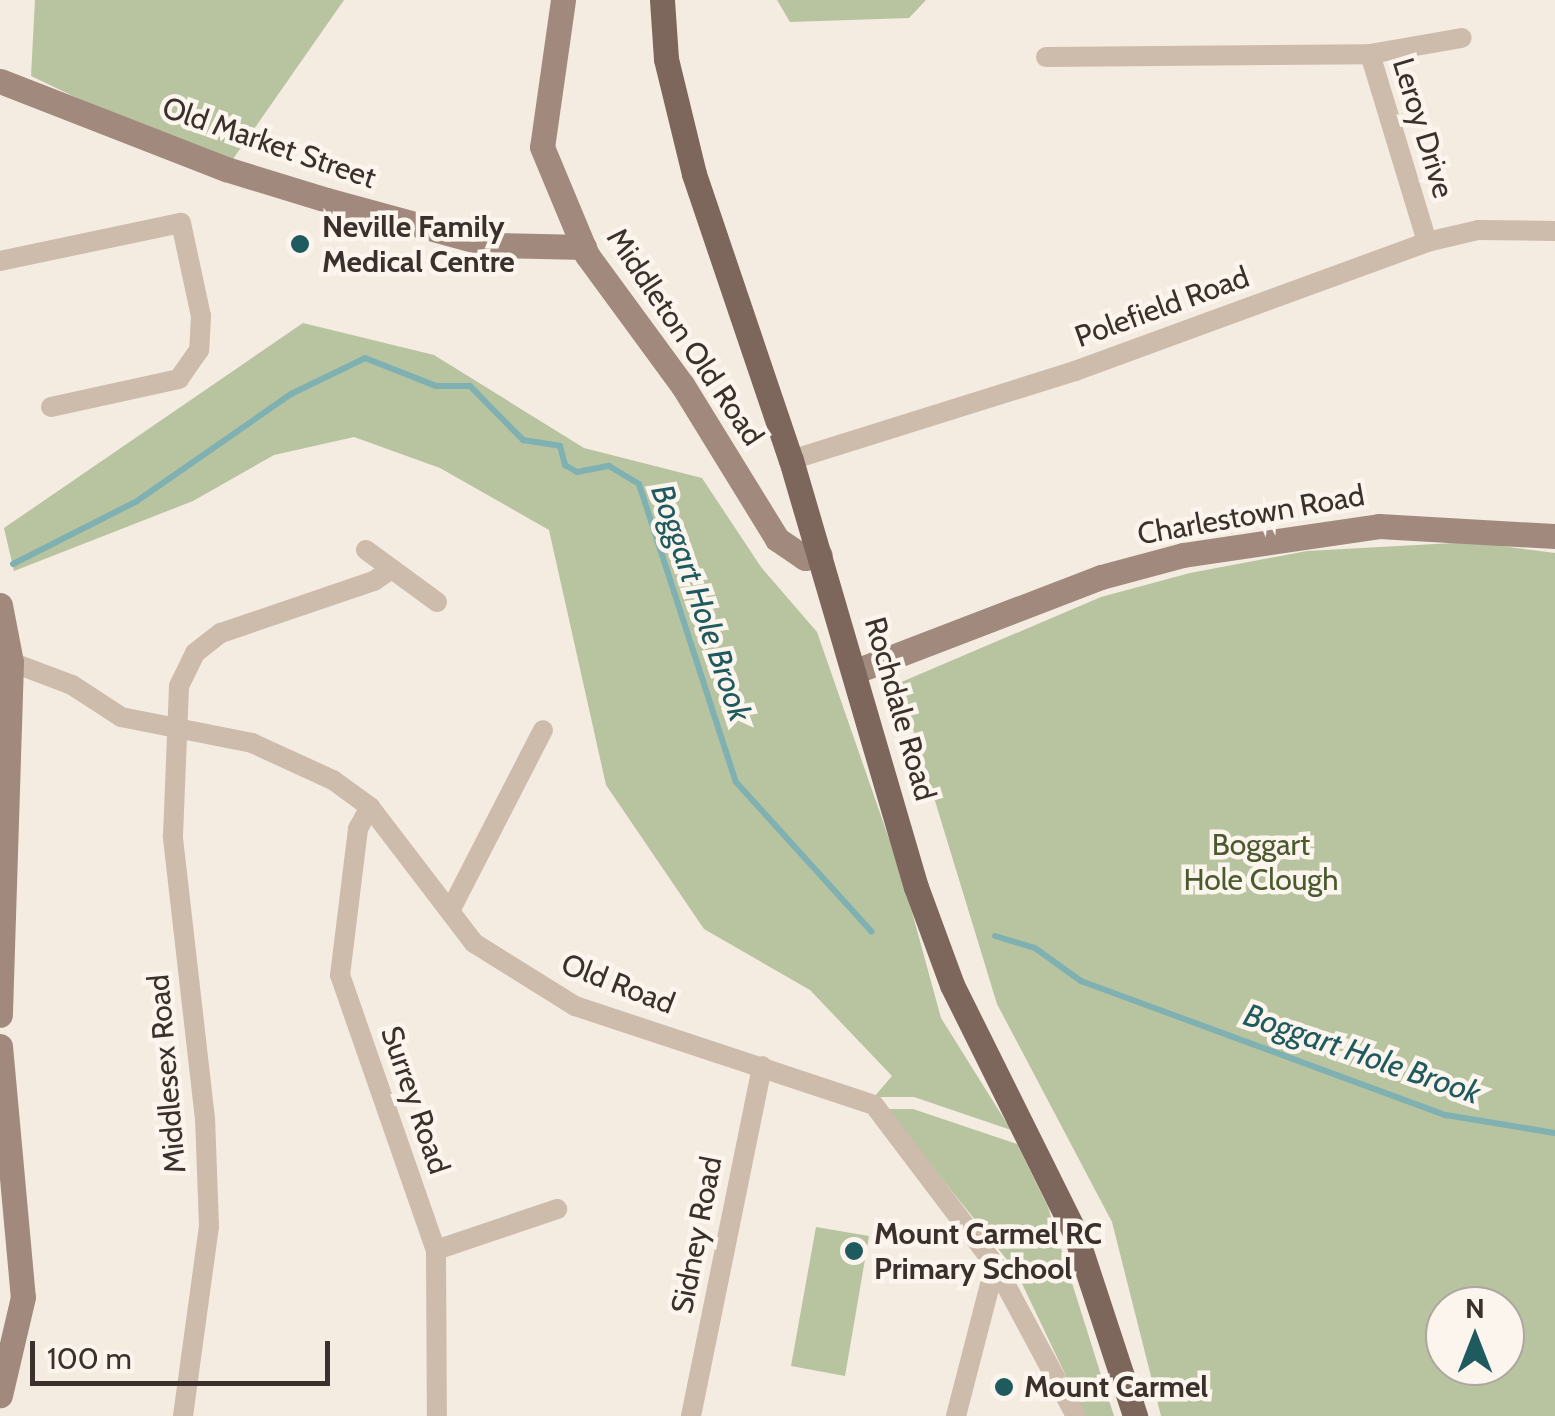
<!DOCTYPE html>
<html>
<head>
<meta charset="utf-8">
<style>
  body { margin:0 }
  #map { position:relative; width:1555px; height:1416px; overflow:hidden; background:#f4ebe1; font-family:Cabin,sans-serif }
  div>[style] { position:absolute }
  .green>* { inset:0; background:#b8c4a0 }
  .stream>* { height:6px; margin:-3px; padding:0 3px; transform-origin:3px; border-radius:3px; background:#7fb0b2 }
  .street>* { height:20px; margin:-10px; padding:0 10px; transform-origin:10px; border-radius:10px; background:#cdbbac }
  .secondary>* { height:25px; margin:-12.5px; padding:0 12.5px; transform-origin:12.5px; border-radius:12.5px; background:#a18a7d }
  .primary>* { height:25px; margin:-12.5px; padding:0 12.5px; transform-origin:12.5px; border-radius:12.5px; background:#7d675c }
  .dots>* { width:28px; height:28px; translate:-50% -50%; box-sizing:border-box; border:5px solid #fbf5ee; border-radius:50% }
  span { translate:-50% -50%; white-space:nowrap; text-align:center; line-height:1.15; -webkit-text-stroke:9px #fbf5ee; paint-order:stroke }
  .street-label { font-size:30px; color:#3b302b }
  .poi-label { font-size:30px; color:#3b302b; font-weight:700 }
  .left { translate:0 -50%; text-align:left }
  .park-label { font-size:30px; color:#4a5a2e }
  .water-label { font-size:32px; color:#1f5a5e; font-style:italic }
  .north { position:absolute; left:1425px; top:1286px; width:100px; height:100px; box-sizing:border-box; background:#fbf5ee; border:2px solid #aea6a0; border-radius:50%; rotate:0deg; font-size:28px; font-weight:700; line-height:40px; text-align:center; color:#3b302b }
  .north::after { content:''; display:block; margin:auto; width:35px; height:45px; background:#1f5a5e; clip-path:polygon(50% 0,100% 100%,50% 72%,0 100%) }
  .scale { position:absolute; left:30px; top:1341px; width:300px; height:45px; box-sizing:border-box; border:5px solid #3b302b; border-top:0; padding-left:12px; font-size:30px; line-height:35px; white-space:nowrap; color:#3b302b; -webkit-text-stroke:8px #fbf5ee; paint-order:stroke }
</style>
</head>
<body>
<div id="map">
  <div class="green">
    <div style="clip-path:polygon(35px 0,344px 0,226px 169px,31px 76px)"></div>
    <div style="clip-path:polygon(777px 0,926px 0,909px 18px,790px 22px)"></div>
    <div style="clip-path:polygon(303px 323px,434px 355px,584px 448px,702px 478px,761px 567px,817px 632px,903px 879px,941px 1018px,1011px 1130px,914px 1097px,874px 1097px,892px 1076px,810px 990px,704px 929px,606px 785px,549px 530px,440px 468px,354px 437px,274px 455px,193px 501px,14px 571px,4px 528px)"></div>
    <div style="clip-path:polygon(evenodd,1472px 542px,1555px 553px,1555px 1416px,1161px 1416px,1112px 1222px,997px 1004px,899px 683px,1101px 597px,1190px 573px,1307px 551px,1472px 542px,1445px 1306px,1505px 1306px,1505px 1366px,1445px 1366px,1445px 1306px)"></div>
    <div style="clip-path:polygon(886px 1109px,913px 1109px,1017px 1144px,1048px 1207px,1114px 1416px,1085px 1416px,1016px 1271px)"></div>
    <div style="clip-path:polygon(816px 1227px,869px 1236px,845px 1376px,791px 1366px)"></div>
  </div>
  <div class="stream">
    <div style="left:13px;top:564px;width:139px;rotate:-26.9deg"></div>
    <div style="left:137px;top:501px;width:188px;rotate:-34.8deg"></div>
    <div style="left:291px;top:394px;width:82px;rotate:-25.9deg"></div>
    <div style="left:365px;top:358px;width:76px;rotate:21.5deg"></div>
    <div style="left:436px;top:386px;width:34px"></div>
    <div style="left:470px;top:386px;width:76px;rotate:45.5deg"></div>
    <div style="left:523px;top:440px;width:37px;rotate:9deg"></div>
    <div style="left:560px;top:446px;width:20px;rotate:75deg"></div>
    <div style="left:565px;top:465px;width:14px;rotate:30deg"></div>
    <div style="left:577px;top:472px;width:33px;rotate:-11deg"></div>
    <div style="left:609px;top:466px;width:35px;rotate:31deg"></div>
    <div style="left:639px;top:484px;width:313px;rotate:72deg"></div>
    <div style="left:736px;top:782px;width:202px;rotate:47.8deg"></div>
    <div style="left:995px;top:936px;width:42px;rotate:16.7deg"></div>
    <div style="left:1035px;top:948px;width:57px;rotate:35.7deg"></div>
    <div style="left:1081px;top:981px;width:389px;rotate:20.2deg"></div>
    <div style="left:1446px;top:1115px;width:110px;rotate:9.4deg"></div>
  </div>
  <div class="street">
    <div style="left:1370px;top:54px;width:93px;rotate:-9.9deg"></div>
    <div style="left:1046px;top:57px;width:324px;rotate:-0.5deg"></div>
    <div style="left:1370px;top:54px;width:196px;rotate:73.1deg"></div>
    <div style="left:0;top:261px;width:185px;rotate:-11.9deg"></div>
    <div style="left:181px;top:223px;width:95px;rotate:77.9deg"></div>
    <div style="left:201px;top:316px;width:34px;rotate:93deg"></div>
    <div style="left:199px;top:350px;width:35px;rotate:125deg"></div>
    <div style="left:179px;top:379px;width:131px;rotate:167.7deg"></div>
    <div style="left:791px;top:460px;width:298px;rotate:-17.4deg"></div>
    <div style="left:1075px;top:371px;width:375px;rotate:-20.1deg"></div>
    <div style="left:1427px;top:242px;width:52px;rotate:-13.2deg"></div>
    <div style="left:1478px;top:230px;width:77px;rotate:0.7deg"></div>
    <div style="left:366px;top:550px;width:88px;rotate:36.2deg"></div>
    <div style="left:11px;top:662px;width:65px;rotate:20.7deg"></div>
    <div style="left:72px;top:685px;width:59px;rotate:33.1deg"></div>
    <div style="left:121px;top:717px;width:134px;rotate:11.2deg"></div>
    <div style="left:252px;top:743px;width:89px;rotate:24.6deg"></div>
    <div style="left:333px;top:780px;width:46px;rotate:36.1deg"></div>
    <div style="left:370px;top:807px;width:171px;rotate:52.6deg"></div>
    <div style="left:474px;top:943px;width:119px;rotate:32deg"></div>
    <div style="left:575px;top:1006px;width:315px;rotate:18.3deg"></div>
    <div style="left:874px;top:1105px;width:201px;rotate:52.9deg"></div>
    <div style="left:995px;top:1265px;width:171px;rotate:61.8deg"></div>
    <div style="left:370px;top:807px;width:25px;rotate:119deg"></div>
    <div style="left:358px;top:829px;width:147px;rotate:97deg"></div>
    <div style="left:340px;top:975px;width:291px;rotate:70.8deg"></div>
    <div style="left:436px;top:1250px;width:166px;rotate:89.7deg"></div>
    <div style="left:451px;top:909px;width:201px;rotate:-62.8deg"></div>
    <div style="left:436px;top:1250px;width:128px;rotate:-18.7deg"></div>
    <div style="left:183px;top:1416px;width:192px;rotate:-82.2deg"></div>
    <div style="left:209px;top:1226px;width:107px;rotate:-92.1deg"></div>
    <div style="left:205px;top:1119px;width:285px;rotate:-96.5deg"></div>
    <div style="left:173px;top:836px;width:150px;rotate:-87.7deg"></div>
    <div style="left:179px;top:686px;width:37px;rotate:-64deg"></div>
    <div style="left:195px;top:653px;width:33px;rotate:-38deg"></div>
    <div style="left:221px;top:633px;width:162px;rotate:-18.8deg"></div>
    <div style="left:374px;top:581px;width:21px;rotate:-35deg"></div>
    <div style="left:691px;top:1416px;width:357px;rotate:-78.5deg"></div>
    <div style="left:956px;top:1416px;width:156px;rotate:-75.5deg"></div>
  </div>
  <div class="secondary">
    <div style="left:563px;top:0;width:148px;rotate:98.1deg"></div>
    <div style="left:542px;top:147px;width:117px;rotate:67.4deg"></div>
    <div style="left:587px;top:255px;width:162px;rotate:53.8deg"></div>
    <div style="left:683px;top:386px;width:180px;rotate:58.4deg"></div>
    <div style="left:777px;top:539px;width:34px;rotate:34deg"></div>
    <div style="left:805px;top:558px;width:15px;rotate:-11deg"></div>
    <div style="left:0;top:81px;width:243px;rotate:21.3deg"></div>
    <div style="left:226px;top:169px;width:106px;rotate:17.1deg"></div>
    <div style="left:327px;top:200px;width:171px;rotate:15.3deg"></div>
    <div style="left:492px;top:245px;width:92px;rotate:1.2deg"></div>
    <div style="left:0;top:605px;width:58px;rotate:79.1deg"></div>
    <div style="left:11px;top:662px;width:353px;rotate:91.8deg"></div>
    <div style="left:856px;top:671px;width:262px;rotate:-21deg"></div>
    <div style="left:1101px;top:577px;width:85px;rotate:-15deg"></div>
    <div style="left:1183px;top:555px;width:198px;rotate:-8.4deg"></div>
    <div style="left:1379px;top:526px;width:176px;rotate:3.3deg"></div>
    <div style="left:0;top:1046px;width:252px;rotate:84.8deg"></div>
    <div style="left:23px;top:1297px;width:101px;rotate:103.2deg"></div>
  </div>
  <div class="primary">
    <div style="left:662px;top:0;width:59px;rotate:86.1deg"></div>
    <div style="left:666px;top:59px;width:118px;rotate:76.3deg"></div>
    <div style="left:694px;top:174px;width:302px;rotate:71.3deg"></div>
    <div style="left:791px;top:460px;width:445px;rotate:73.7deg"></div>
    <div style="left:916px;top:887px;width:104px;rotate:69.8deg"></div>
    <div style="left:952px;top:985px;width:277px;rotate:63.6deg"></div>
    <div style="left:1075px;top:1233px;width:193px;rotate:71.8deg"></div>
  </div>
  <div class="dots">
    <div style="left:300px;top:244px;background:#1f5a5e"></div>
    <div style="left:854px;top:1251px;background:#1f5a5e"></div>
    <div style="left:1004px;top:1387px;background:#1f5a5e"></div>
  </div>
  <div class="street-label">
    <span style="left:1423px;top:128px;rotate:73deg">Leroy Drive</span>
    <span style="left:269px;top:143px;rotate:19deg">Old Market Street</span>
    <span style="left:1162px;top:307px;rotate:-20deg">Polefield Road</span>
    <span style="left:685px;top:337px;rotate:56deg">Middleton Old Road</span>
    <span style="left:1251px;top:515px;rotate:-10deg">Charlestown Road</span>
    <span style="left:900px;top:709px;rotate:74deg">Rochdale Road</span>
    <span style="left:618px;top:984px;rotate:21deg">Old Road</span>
    <span style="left:167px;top:1074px;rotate:-95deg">Middlesex Road</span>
    <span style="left:415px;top:1100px;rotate:71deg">Surrey Road</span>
    <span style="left:697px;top:1235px;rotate:-79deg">Sidney Road</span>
  </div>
  <div class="poi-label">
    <span class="left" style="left:322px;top:244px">Neville Family<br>Medical Centre</span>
    <span class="left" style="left:874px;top:1251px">Mount Carmel RC<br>Primary School</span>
    <span class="left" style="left:1024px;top:1387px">Mount Carmel</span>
  </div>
  <div class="park-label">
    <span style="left:1261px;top:862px">Boggart<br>Hole Clough</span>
  </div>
  <div class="water-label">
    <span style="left:701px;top:603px;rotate:71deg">Boggart Hole Brook</span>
    <span style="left:1362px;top:1054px;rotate:19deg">Boggart Hole Brook</span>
  </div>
  <div class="north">N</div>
  <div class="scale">100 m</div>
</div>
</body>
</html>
